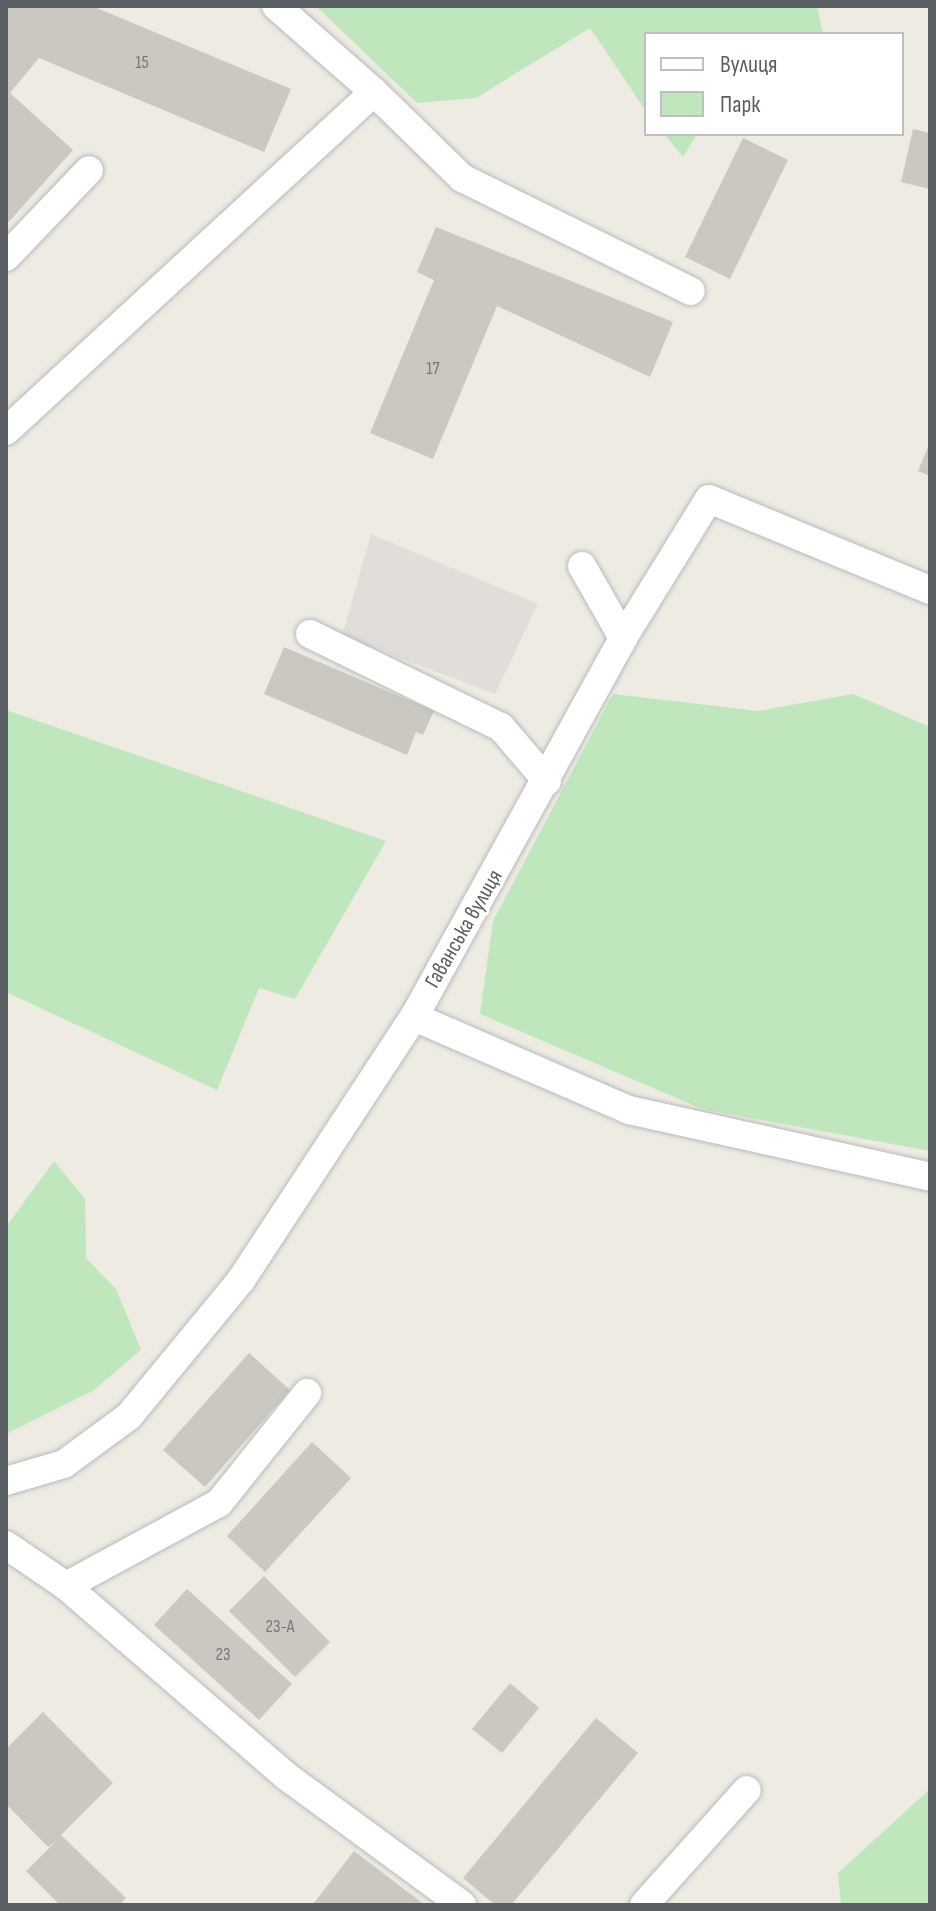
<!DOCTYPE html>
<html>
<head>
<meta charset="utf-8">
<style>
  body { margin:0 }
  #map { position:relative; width:936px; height:1911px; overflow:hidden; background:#eeebe2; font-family:"Sofia Sans Condensed",sans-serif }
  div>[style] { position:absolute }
  .industrial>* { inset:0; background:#e1deda }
  .green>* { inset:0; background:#bfe6bd }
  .building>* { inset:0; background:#cbc7c1 }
  .roads { filter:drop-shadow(0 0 2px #b7babf) drop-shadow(0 0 2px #b7babf) }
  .minor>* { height:28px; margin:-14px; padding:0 14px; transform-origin:14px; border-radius:14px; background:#fff }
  span { translate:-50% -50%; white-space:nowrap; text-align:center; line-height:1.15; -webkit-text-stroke:6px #fff; paint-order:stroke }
  .number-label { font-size:18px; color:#76797a }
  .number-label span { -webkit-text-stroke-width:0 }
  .street-label { font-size:22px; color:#5a5f63 }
  .frame { position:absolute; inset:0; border:8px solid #5a5f63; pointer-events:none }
  .legend { position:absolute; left:644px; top:32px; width:260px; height:104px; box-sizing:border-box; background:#fff; border:2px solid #bdbfc1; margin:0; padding:10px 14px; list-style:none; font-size:24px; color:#5a5f63 }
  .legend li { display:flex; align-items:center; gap:16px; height:40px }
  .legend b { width:40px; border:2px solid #bdbfc1 }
</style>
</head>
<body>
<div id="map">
  <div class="industrial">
    <div style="clip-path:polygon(371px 534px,538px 604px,495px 694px,342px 636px)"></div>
  </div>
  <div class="green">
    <div style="clip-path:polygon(316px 6px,817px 6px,823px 34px,646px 34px,646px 111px,590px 28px,476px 98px,417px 103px)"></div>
    <div style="clip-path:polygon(664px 134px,697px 134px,683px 157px)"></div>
    <div style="clip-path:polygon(613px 694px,758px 711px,853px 694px,930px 727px,930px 1151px,702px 1109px,480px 1014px,493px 921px)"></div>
    <div style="clip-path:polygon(6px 710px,386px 841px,295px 999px,259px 988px,217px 1090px,6px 992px)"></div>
    <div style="clip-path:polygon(54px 1161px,85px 1199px,86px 1258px,116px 1289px,141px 1350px,94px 1390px,6px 1434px,6px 1227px)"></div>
    <div style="clip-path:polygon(930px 1789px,930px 1905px,841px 1905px,838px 1873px)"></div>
  </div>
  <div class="building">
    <div style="clip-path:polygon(6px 6px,92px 6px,291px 89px,264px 152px,39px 58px,10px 93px,73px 150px,6px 225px)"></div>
    <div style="clip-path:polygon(913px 129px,930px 133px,930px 189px,901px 182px)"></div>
    <div style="clip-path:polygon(743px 138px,788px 160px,730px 279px,685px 257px)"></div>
    <div style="clip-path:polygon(436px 227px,673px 322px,650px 377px,497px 306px,433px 459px,370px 433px,434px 280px,417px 272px)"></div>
    <div style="clip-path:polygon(930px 442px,930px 476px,918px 471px)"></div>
    <div style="clip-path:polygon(284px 647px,434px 711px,423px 735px,416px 732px,407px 755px,264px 694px)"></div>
    <div style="clip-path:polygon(249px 1353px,290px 1390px,205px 1487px,163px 1450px)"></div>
    <div style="clip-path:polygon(312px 1442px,351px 1478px,265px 1572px,227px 1536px)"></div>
    <div style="clip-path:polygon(264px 1576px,330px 1642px,295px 1677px,229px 1611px)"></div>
    <div style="clip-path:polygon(187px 1589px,292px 1684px,259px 1720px,154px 1625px)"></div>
    <div style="clip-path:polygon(510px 1683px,539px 1708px,502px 1753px,472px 1729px)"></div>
    <div style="clip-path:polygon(43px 1712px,113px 1783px,61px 1835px,126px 1898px,119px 1905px,60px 1905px,26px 1871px,57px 1840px,48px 1847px,6px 1804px,6px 1749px)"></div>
    <div style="clip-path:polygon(596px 1718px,638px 1753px,511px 1905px,495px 1905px,463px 1878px)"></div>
    <div style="clip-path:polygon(354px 1851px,425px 1905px,314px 1903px)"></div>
  </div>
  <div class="roads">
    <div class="minor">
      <div style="left:374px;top:92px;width:123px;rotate:44.3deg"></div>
      <div style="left:462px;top:178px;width:255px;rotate:26.3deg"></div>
      <div style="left:6px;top:257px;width:120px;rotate:-46.3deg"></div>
      <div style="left:6px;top:431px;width:500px;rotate:-42.65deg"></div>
      <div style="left:374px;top:92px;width:130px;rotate:-138.7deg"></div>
      <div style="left:582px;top:566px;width:83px;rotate:60.3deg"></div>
      <div style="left:310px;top:634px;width:212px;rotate:26deg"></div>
      <div style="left:501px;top:727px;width:71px;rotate:49.6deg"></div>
      <div style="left:414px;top:1017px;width:234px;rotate:23.4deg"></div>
      <div style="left:629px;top:1110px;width:308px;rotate:12.5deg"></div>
      <div style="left:6px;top:1481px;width:60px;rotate:-16.3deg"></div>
      <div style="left:64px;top:1464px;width:81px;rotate:-36.4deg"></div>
      <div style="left:129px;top:1416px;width:176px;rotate:-50.5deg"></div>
      <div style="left:241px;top:1280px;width:315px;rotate:-56.7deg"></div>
      <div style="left:414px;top:1017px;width:433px;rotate:-61.1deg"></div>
      <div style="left:623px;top:638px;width:163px;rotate:-58.3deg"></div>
      <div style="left:709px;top:499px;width:239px;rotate:22.4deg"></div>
      <div style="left:6px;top:1545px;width:73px;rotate:34.3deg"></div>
      <div style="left:66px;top:1586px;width:291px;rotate:40.8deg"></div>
      <div style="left:286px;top:1776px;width:218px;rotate:36.2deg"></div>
      <div style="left:66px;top:1586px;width:174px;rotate:-28.5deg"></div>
      <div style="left:219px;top:1503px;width:141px;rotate:-51.3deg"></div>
      <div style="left:644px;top:1905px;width:154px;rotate:-48.2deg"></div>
    </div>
  </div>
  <div class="number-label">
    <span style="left:142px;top:63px">15</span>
    <span style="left:433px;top:369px">17</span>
    <span style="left:280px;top:1627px">23-А</span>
    <span style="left:223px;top:1655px">23</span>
  </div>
  <div class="street-label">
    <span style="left:464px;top:929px;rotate:-60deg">Гаванська вулиця</span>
  </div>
  <div class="frame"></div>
  <ul class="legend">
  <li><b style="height:10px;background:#fff"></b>Вулиця</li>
  <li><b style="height:22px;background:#bfe6bd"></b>Парк</li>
  </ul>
</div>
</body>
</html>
